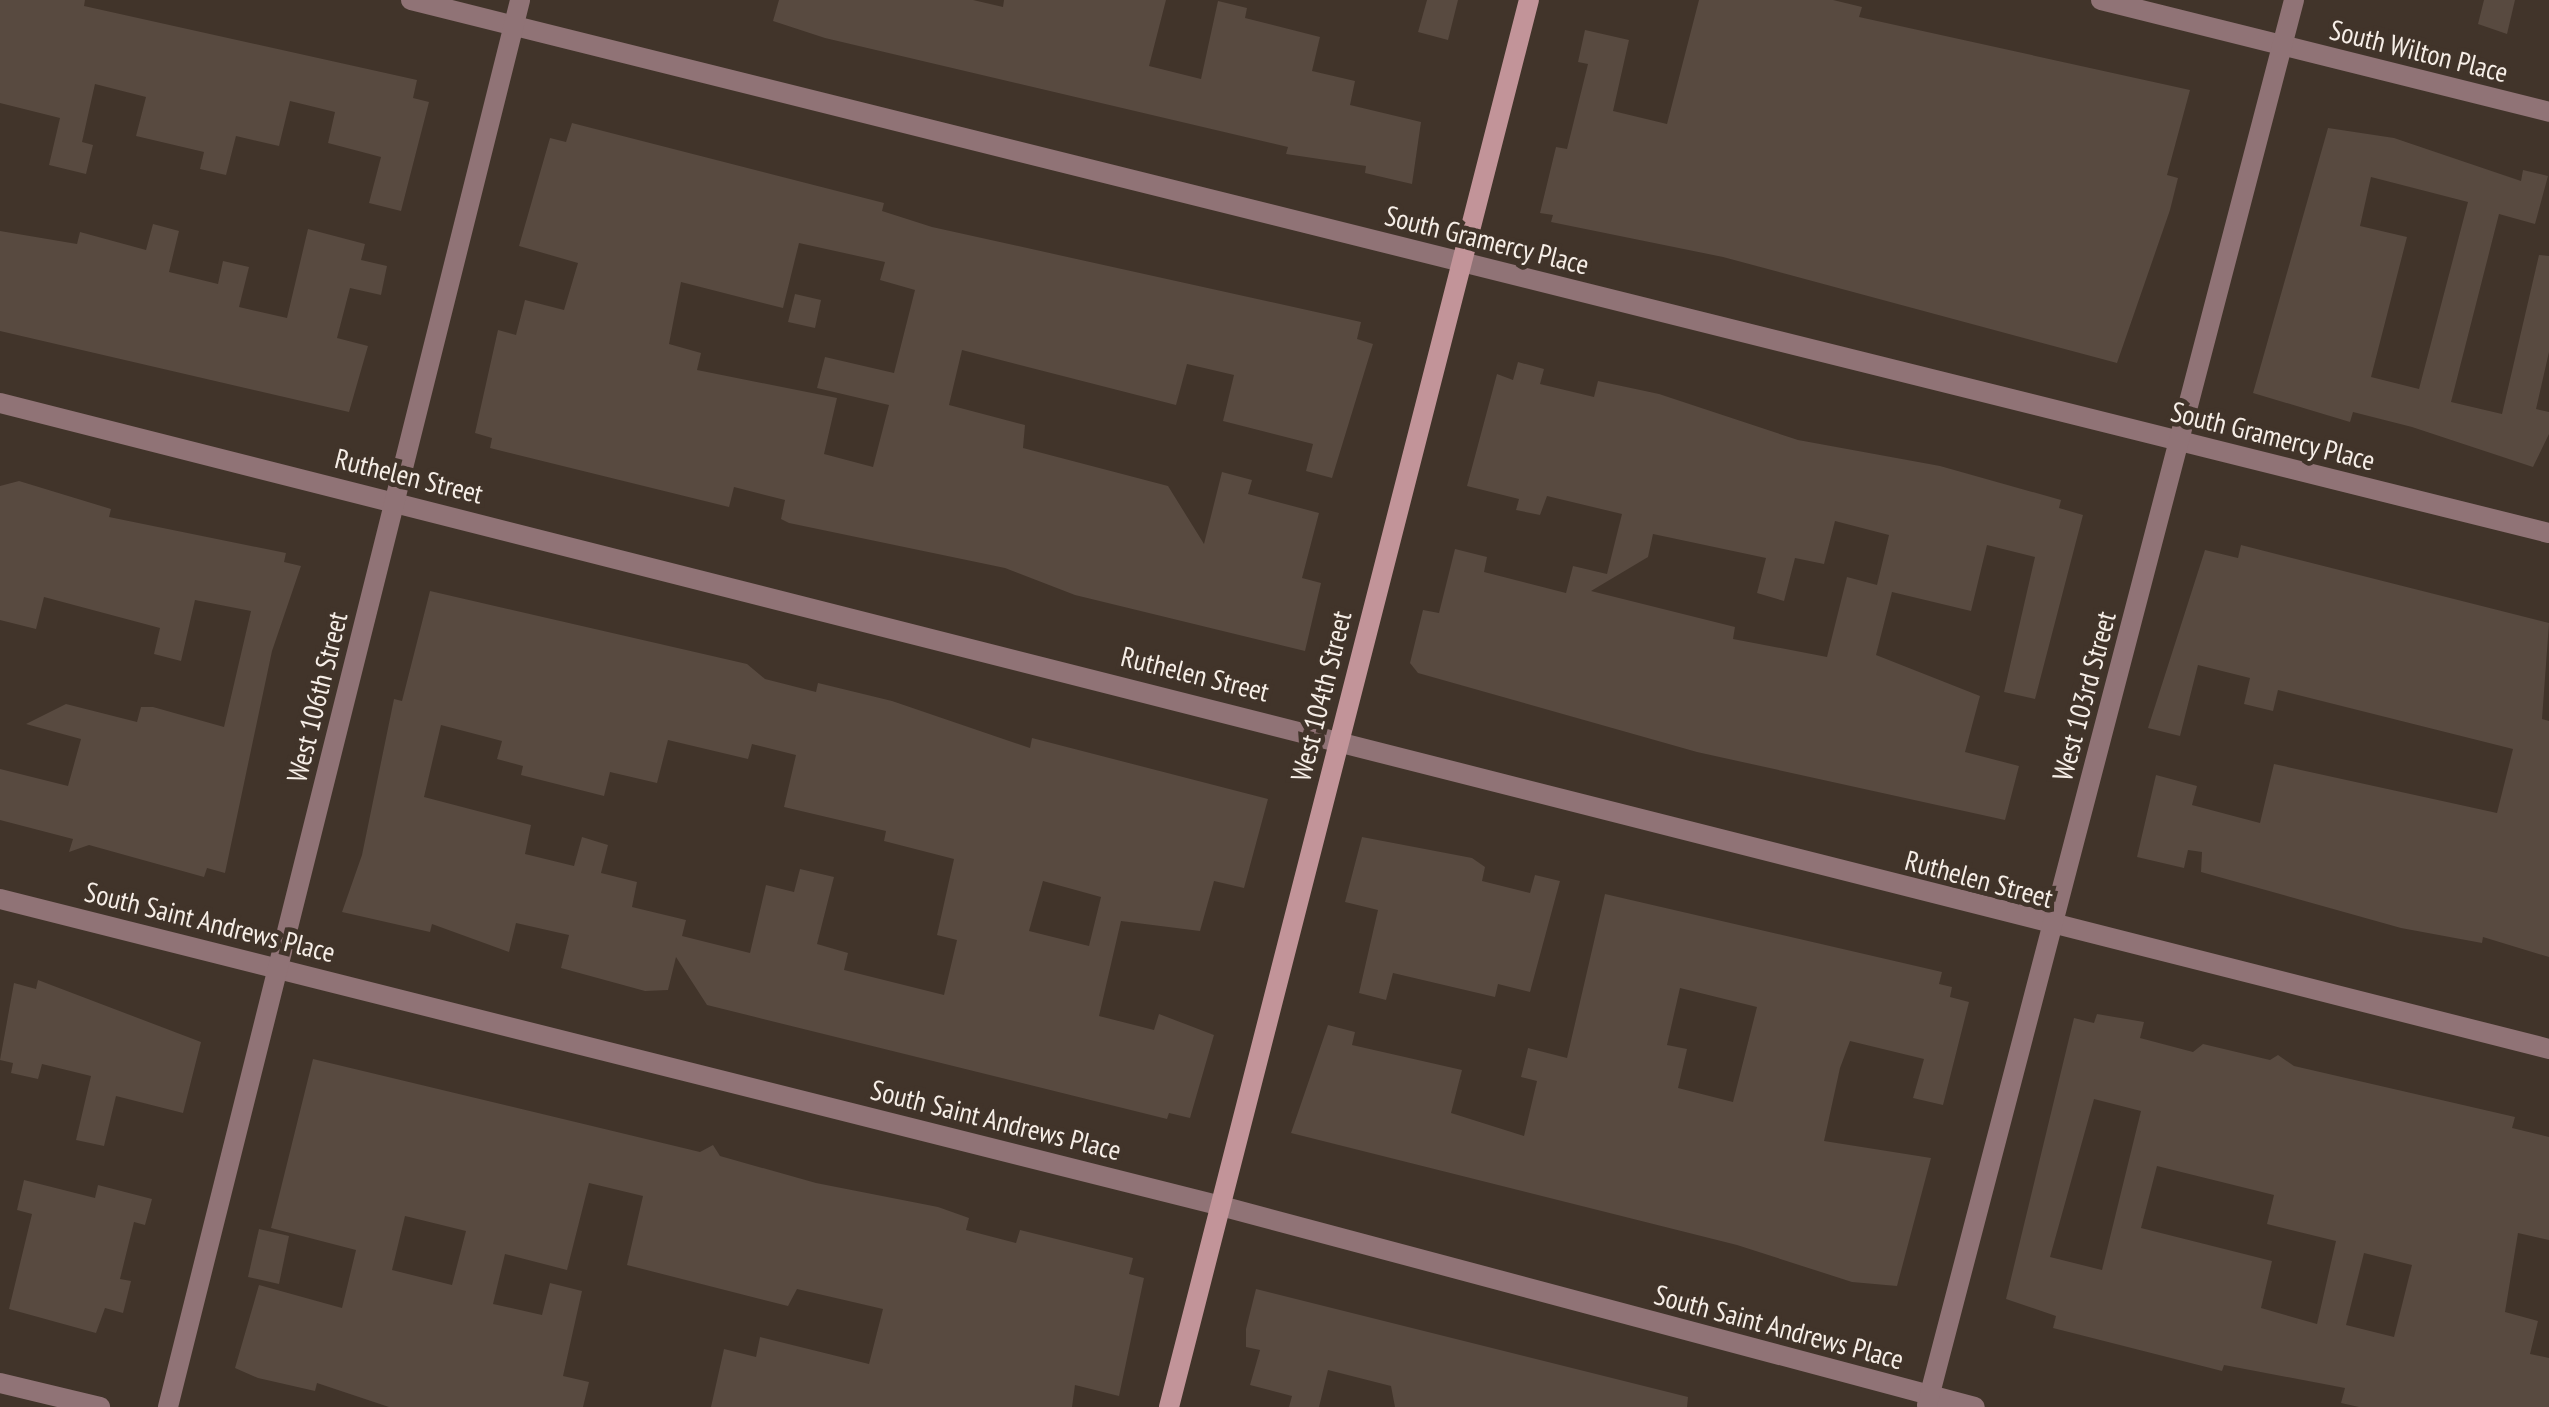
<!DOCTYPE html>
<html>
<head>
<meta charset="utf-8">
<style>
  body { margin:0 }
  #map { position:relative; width:2549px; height:1407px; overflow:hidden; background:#41342a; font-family:"PT Sans Narrow",sans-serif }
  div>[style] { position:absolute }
  .building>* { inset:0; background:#584a40 }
  .street>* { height:20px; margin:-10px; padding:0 10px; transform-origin:10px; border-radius:10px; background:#907376 }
  .secondary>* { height:20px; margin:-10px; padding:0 10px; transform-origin:10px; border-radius:10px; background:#c29499 }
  span { translate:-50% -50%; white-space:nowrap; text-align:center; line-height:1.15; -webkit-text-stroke:9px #41342a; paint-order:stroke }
  .street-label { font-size:28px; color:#f6eee7 }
</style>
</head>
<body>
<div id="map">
  <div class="building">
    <div style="clip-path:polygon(0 0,85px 0,84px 6px,417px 80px,413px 98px,429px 102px,401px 211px,369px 203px,381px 157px,328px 143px,335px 112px,290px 101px,279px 146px,236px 136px,226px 175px,200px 169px,204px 152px,136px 136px,146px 97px,95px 84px,82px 142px,93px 145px,86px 174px,49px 165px,60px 118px,0 103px)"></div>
    <div style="clip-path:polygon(779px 0,973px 0,1003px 7px,1004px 0,1166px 0,1149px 66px,1201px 79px,1218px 1px,1247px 8px,1245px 18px,1320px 37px,1312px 71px,1355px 81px,1350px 105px,1421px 122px,1412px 184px,1365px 173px,1366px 166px,1286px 154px,1288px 147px,825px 38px,773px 21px)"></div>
    <div style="clip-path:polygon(1427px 0,1458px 0,1448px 40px,1418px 32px)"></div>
    <div style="clip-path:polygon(1699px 0,1833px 0,1862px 7px,1859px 17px,2190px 90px,2167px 175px,2178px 178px,2170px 210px,2117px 363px,1723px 257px,1551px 222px,1553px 215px,1540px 213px,1556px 147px,1567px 149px,1588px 64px,1578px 62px,1585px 30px,1629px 40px,1613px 111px,1667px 124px)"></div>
    <div style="clip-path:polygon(2484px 0,2515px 0,2507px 34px,2478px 24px)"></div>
    <div style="clip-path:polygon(evenodd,572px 123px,884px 203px,882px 211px,932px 227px,1361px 322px,1357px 339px,1373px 344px,1332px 478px,1306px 471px,1313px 444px,1223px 421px,1234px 375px,1187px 364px,1176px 405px,962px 350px,949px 405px,1025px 425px,1023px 448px,1168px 486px,1204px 544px,1222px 472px,1252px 480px,1248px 494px,1319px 513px,1302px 578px,1321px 583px,1305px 651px,1075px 595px,1005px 568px,789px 523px,781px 519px,785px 500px,734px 487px,729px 507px,490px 448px,492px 438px,475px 433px,498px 330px,516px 335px,525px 300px,564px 310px,578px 263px,519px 246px,550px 138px,566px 142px,572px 123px,799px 243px,885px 262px,880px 280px,915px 290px,894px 373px,825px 357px,817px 388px,889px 405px,873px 467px,824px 454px,837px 398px,697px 370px,701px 353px,669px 344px,681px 282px,783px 308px,799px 243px)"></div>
    <div style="clip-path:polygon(evenodd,2328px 128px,2394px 138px,2521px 181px,2523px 170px,2548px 176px,2535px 224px,2499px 214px,2451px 402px,2502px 414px,2539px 255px,2549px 256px,2549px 352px,2536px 409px,2549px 412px,2549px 434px,2533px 467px,2412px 427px,2353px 412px,2350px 422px,2253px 393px,2328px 128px,2371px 177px,2468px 202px,2419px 389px,2371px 377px,2407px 237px,2360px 226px,2371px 177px)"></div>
    <div style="clip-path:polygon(153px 224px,179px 231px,169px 272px,218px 284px,223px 261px,249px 267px,239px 307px,287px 318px,308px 229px,365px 244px,361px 260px,387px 266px,381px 295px,350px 288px,337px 338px,368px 346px,349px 412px,0 331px,0 231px,77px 244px,80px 232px,146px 250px)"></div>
    <div style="clip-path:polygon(795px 294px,821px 300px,815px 328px,788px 322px)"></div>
    <div style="clip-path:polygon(evenodd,1518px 362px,1544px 369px,1540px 384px,1594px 397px,1598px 381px,1659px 394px,1798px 440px,1940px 466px,2061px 500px,2059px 508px,2083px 515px,2035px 699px,2004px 692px,2035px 557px,1987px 545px,1971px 611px,1892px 592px,1876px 655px,1980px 696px,1965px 752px,2019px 766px,2005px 820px,1697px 752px,1418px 673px,1410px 663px,1423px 610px,1439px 613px,1455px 549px,1487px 557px,1484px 572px,1566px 593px,1573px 566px,1607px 574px,1622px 514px,1547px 496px,1540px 515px,1516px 510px,1519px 499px,1467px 486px,1497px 374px,1513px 380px,1518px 362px,1835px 521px,1889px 535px,1877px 585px,1847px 577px,1827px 657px,1733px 639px,1735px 627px,1591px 591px,1648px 557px,1653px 534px,1766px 558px,1757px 593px,1784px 601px,1795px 558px,1824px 564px,1835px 521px)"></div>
    <div style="clip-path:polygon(19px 481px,111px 509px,109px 517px,286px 553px,284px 562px,301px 566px,272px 651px,225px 873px,207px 868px,204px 877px,89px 845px,69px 852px,73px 839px,0 820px,0 769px,68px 786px,81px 739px,26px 724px,66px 704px,137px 722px,141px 707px,153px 707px,224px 727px,251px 611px,195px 600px,181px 661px,154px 654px,160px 628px,44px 597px,36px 629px,0 620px,0 486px)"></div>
    <div style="clip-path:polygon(2241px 545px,2549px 623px,2542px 719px,2549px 721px,2549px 957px,2483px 937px,2482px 943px,2401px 928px,2201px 872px,2202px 852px,2188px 850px,2184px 868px,2137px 857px,2156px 775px,2197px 786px,2192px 805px,2260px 823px,2274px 764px,2497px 813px,2513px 749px,2278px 690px,2273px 711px,2244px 704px,2250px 678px,2198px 665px,2180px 736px,2148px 728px,2205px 550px,2238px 558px)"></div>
    <div style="clip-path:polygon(evenodd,430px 591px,747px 664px,765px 679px,816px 692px,818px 683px,892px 701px,1030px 748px,1032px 738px,1268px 799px,1244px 888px,1214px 881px,1200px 931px,1121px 921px,1099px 1016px,1154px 1030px,1159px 1014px,1214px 1035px,1190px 1118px,1169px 1113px,1167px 1119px,707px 1005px,676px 957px,668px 990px,645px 991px,561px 968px,569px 935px,516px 923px,509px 952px,432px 924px,430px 932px,342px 912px,362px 855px,394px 699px,402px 701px,430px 591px,441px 725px,502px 741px,497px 759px,523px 766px,521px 775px,604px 796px,610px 772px,657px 783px,668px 740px,748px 759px,752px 744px,796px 755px,784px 807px,886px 831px,884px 841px,954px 859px,937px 935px,957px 940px,944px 995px,844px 970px,848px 953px,817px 944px,834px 877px,800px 869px,794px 892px,766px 885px,750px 953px,682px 936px,686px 920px,632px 907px,637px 882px,601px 873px,608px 845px,582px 837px,574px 866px,525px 854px,531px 825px,424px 797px,441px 725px,430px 591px,1043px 881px,1101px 897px,1089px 946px,1029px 931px,1043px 881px)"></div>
    <div style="clip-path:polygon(1362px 837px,1472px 858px,1485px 867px,1482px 881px,1530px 893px,1535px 875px,1560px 881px,1530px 992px,1498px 984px,1495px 997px,1393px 973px,1386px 1000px,1359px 993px,1378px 910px,1345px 902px)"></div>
    <div style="clip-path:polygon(evenodd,1605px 894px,1942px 972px,1939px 984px,1952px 987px,1950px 997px,1969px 1002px,1943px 1105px,1913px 1098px,1924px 1059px,1850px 1041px,1840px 1068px,1824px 1141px,1931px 1158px,1897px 1286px,1852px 1282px,1737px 1245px,1291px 1133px,1328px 1025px,1355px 1032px,1352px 1045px,1462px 1070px,1451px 1113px,1524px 1136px,1537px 1081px,1521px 1077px,1528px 1048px,1567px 1058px,1605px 894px,1680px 988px,1757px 1007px,1733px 1102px,1678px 1088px,1687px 1049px,1667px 1045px,1680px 988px)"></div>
    <div style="clip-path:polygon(38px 980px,201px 1042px,183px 1113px,116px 1096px,104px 1146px,76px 1140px,91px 1076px,42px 1064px,38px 1079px,11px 1073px,13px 1063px,0 1060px,14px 983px,36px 989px)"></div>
    <div style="clip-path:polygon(evenodd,2097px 1014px,2144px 1022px,2140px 1038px,2193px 1052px,2203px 1044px,2270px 1060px,2278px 1055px,2294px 1066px,2515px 1117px,2512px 1128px,2549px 1137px,2549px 1240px,2518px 1233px,2505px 1312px,2538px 1321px,2530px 1354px,2549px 1358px,2549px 1407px,2359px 1407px,2341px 1403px,2345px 1388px,2224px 1365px,2222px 1371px,2053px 1328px,2056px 1316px,2006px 1299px,2074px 1018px,2094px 1023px,2097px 1014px,2094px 1099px,2141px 1111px,2102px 1270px,2050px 1257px,2094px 1099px,2097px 1014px,2157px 1166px,2274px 1195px,2267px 1224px,2336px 1241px,2317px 1324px,2261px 1308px,2272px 1261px,2141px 1228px,2157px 1166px,2097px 1014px,2364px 1253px,2412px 1265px,2394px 1337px,2346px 1325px,2364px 1253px)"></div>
    <div style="clip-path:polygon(evenodd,313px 1059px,700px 1152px,713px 1145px,720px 1156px,816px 1183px,938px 1207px,969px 1218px,966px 1230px,1016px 1243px,1020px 1230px,1133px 1258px,1129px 1274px,1144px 1278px,1119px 1396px,1075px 1385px,1072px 1407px,711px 1407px,724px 1349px,756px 1357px,760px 1337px,869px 1364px,883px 1309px,797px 1289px,788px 1306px,627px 1265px,643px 1196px,589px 1183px,567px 1270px,505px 1254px,493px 1304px,542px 1315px,550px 1283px,582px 1291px,563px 1376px,589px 1382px,583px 1407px,389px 1407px,317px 1383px,315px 1391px,258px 1378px,235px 1368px,259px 1285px,342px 1308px,356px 1250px,271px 1228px,313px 1059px,405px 1216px,466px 1231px,452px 1285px,392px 1270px,405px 1216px)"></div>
    <div style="clip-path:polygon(24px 1180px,95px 1198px,98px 1185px,152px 1199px,145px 1225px,134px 1222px,120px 1279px,131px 1281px,123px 1313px,105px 1308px,96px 1333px,9px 1309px,32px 1214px,17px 1210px)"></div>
    <div style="clip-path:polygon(259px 1229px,289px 1236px,279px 1284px,248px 1277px)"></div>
    <div style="clip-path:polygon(1256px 1289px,1688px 1397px,1687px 1407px,1395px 1407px,1391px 1386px,1328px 1370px,1319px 1407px,1289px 1407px,1292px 1396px,1250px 1385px,1260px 1350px,1246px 1347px,1246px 1329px)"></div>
  </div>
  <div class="street">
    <div style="left:411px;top:0;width:2203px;rotate:14deg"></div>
    <div style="left:2101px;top:0;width:462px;rotate:14deg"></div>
    <div style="left:0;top:403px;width:2630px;rotate:14.22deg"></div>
    <div style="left:0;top:899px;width:1259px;rotate:14.11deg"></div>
    <div style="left:1221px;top:1206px;width:780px;rotate:14.93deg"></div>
    <div style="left:0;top:1383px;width:103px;rotate:13.5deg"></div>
    <div style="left:1927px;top:1405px;width:1452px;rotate:-75.36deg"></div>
    <div style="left:168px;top:1407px;width:1450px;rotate:-75.95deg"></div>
  </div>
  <div class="secondary">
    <div style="left:1169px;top:1407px;width:1452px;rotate:-75.65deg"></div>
  </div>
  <div class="street-label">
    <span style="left:2419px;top:51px;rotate:14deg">South Wilton Place</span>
    <span style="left:1487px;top:240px;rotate:14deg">South Gramercy Place</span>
    <span style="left:2273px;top:436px;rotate:14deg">South Gramercy Place</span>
    <span style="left:409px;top:476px;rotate:14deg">Ruthelen Street</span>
    <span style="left:1195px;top:674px;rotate:14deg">Ruthelen Street</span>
    <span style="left:1321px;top:696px;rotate:-76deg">West 104th Street</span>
    <span style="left:2084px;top:696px;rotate:-75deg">West 103rd Street</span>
    <span style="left:317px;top:697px;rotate:-76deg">West 106th Street</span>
    <span style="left:1979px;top:879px;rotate:15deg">Ruthelen Street</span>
    <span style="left:210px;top:922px;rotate:14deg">South Saint Andrews Place</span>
    <span style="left:996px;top:1120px;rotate:14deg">South Saint Andrews Place</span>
    <span style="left:1779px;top:1327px;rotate:15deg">South Saint Andrews Place</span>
  </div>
</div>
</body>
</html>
